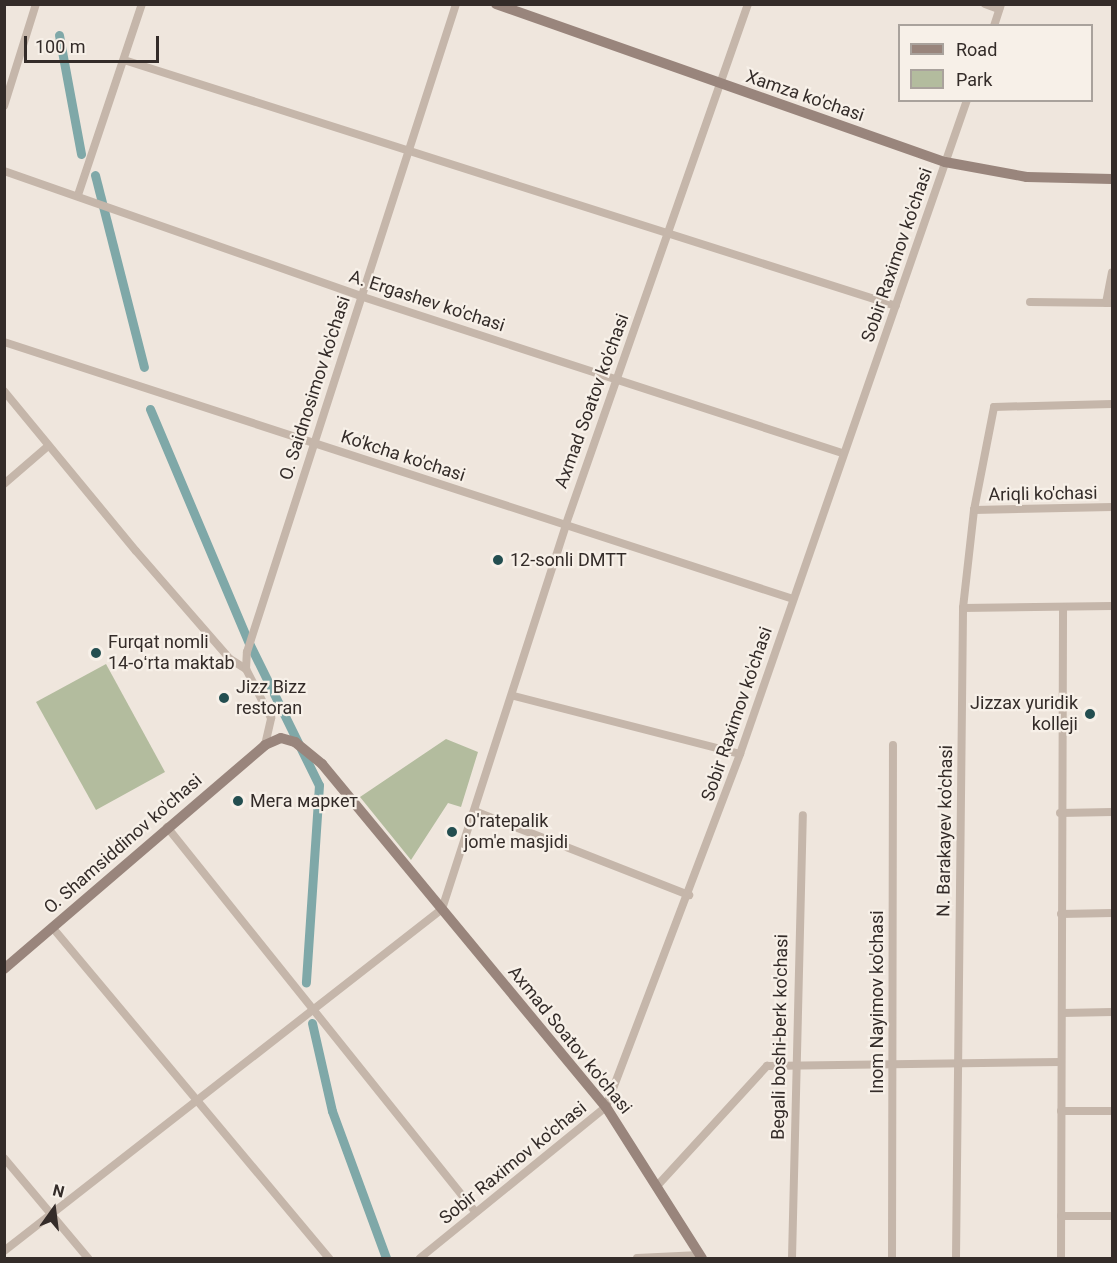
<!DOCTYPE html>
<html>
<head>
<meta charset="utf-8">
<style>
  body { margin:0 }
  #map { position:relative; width:1117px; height:1263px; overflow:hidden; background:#efe6dd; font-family:Roboto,sans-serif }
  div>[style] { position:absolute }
  .green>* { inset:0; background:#b3bc9e }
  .canal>* { height:9px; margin:-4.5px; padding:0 4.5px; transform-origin:4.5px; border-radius:4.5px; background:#7fa8a8 }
  .street>* { height:8px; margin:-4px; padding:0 4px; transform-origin:4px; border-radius:4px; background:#c5b6aa }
  .secondary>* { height:10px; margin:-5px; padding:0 5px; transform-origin:5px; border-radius:5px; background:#99857c }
  .dots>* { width:16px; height:16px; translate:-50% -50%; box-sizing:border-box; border:3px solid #f7f0e8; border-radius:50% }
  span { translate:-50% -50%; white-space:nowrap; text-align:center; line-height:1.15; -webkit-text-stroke:4.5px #f7f0e8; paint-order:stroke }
  .street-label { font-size:18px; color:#342c29 }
  .poi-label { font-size:18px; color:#342c29 }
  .left { translate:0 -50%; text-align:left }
  .right { translate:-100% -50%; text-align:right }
  .frame { position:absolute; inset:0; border:6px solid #342c29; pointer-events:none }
  .legend { position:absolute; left:898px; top:24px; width:195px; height:78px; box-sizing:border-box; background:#f7f0e8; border:2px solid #a9a29c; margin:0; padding:8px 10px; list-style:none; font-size:18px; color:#342c29 }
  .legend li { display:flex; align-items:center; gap:12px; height:30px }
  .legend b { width:30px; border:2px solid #a9a29c }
  .north { position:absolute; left:24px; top:1179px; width:60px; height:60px; -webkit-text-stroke:4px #f7f0e8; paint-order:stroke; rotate:14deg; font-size:16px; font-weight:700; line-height:24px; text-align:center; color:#342c29 }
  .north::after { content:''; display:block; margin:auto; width:21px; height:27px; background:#342c29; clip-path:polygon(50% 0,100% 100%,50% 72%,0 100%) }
  .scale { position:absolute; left:24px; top:36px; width:135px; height:27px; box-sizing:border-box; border:3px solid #342c29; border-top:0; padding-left:8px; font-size:18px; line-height:21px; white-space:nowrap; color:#342c29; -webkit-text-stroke:4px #f7f0e8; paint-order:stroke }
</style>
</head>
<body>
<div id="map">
  <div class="green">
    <div style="clip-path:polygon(106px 664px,165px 772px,96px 810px,36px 702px)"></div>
    <div style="clip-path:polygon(446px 739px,478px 752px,461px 807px,448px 803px,411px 860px,360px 797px)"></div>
  </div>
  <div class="canal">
    <div style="left:59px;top:35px;width:121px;rotate:79.5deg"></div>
    <div style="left:95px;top:175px;width:198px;rotate:75.7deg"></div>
    <div style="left:150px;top:409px;width:254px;rotate:67.1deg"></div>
    <div style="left:249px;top:643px;width:158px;rotate:63.8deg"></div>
    <div style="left:319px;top:785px;width:198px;rotate:93.8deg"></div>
    <div style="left:312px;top:1023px;width:90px;rotate:77.2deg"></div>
    <div style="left:332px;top:1111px;width:157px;rotate:69.8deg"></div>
  </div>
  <div class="street">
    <div style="left:985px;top:4px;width:15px;rotate:20deg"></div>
    <div style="left:994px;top:26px;width:23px;rotate:-72deg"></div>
    <div style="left:124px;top:60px;width:810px;rotate:17.67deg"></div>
    <div style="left:4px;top:106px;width:107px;rotate:-72.6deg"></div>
    <div style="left:4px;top:171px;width:377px;rotate:19.3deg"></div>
    <div style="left:360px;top:296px;width:507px;rotate:18.04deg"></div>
    <div style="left:78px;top:195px;width:201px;rotate:-71.5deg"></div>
    <div style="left:1030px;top:302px;width:82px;rotate:0.7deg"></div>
    <div style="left:1106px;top:303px;width:31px;rotate:-79deg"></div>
    <div style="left:4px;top:342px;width:830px;rotate:18.04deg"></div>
    <div style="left:4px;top:391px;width:207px;rotate:50.5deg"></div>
    <div style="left:136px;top:551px;width:143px;rotate:49deg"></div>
    <div style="left:230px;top:659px;width:19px;rotate:32deg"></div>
    <div style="left:4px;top:484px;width:57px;rotate:-40.7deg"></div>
    <div style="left:974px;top:510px;width:138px;rotate:-1.2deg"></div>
    <div style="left:963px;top:608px;width:149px;rotate:-0.8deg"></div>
    <div style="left:514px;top:696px;width:233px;rotate:14.4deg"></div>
    <div style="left:265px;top:745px;width:28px;rotate:-77deg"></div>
    <div style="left:271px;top:718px;width:55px;rotate:-117deg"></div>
    <div style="left:246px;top:669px;width:17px;rotate:-87deg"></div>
    <div style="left:247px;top:652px;width:681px;rotate:-72.12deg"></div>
    <div style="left:477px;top:812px;width:228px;rotate:21.4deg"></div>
    <div style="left:1060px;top:813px;width:52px;rotate:-1.1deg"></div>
    <div style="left:167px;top:827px;width:493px;rotate:51.3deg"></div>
    <div style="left:1061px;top:914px;width:51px;rotate:-1.1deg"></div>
    <div style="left:52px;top:927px;width:432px;rotate:50.1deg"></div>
    <div style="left:1062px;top:1013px;width:50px;rotate:-1.1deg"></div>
    <div style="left:1061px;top:1111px;width:51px"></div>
    <div style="left:4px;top:1158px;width:131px;rotate:50deg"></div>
    <div style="left:657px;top:1186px;width:163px;rotate:-47.5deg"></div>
    <div style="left:767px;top:1066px;width:294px;rotate:-0.8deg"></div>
    <div style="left:1061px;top:1216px;width:51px"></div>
    <div style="left:4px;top:1251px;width:556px;rotate:-37.98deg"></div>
    <div style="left:442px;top:909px;width:404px;rotate:-72.1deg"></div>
    <div style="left:566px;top:524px;width:551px;rotate:-70.71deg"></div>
    <div style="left:420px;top:1258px;width:240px;rotate:-39.1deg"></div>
    <div style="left:606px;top:1107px;width:378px;rotate:-69.2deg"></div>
    <div style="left:740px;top:754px;width:692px;rotate:-70.86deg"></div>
    <div style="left:637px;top:1258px;width:63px;rotate:-2.7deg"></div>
    <div style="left:792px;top:1258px;width:443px;rotate:-88.6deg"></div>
    <div style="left:892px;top:1258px;width:513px;rotate:-89.89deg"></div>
    <div style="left:956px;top:1258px;width:650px;rotate:-89.38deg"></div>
    <div style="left:963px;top:608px;width:99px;rotate:-83.6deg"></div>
    <div style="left:974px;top:510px;width:105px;rotate:-79deg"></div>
    <div style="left:994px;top:407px;width:118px;rotate:-1.5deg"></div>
    <div style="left:1061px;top:1258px;width:651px;rotate:-89.82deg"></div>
  </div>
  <div class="secondary">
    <div style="left:496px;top:4px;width:476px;rotate:19.4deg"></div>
    <div style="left:945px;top:162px;width:83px;rotate:10.4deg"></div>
    <div style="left:1027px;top:177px;width:85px;rotate:1.3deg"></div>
    <div style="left:4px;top:969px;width:344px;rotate:-40.6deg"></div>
    <div style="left:265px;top:745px;width:17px;rotate:-24deg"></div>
    <div style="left:281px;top:738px;width:15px;rotate:16deg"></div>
    <div style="left:295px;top:742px;width:35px;rotate:39deg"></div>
    <div style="left:322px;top:764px;width:445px;rotate:50.4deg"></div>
    <div style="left:606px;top:1107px;width:179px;rotate:57.6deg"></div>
  </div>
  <div class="dots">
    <div style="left:498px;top:560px;background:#234e50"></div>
    <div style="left:96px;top:653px;background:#234e50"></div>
    <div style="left:224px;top:698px;background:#234e50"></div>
    <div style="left:1090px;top:714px;background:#234e50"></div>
    <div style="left:238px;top:801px;background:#234e50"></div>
    <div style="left:452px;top:832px;background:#234e50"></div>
  </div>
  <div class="street-label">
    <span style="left:805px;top:96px;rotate:19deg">Xamza ko'chasi</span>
    <span style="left:897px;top:255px;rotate:-71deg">Sobir Raximov ko'chasi</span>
    <span style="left:427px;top:301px;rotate:18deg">A. Ergashev ko'chasi</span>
    <span style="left:315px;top:388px;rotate:-72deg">O. Saidnosimov ko'chasi</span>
    <span style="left:592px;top:401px;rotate:-70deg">Axmad Soatov ko'chasi</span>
    <span style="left:403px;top:456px;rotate:18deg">Ko'kcha ko'chasi</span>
    <span style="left:1043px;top:494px;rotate:-1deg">Ariqli ko'chasi</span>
    <span style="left:737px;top:714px;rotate:-71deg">Sobir Raximov ko'chasi</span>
    <span style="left:945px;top:831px;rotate:-89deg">N. Barakayev ko'chasi</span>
    <span style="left:123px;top:844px;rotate:-41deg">O. Shamsiddinov ko'chasi</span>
    <span style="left:877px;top:1002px;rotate:-90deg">Inom Nayimov ko'chasi</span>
    <span style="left:780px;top:1037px;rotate:-89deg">Begali boshi-berk ko'chasi</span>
    <span style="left:570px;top:1040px;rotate:51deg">Axmad Soatov ko'chasi</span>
    <span style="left:513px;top:1163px;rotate:-39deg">Sobir Raximov ko'chasi</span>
  </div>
  <div class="poi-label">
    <span class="left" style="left:510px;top:560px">12-sonli DMTT</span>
    <span class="left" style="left:108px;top:653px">Furqat nomli<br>14-oʻrta maktab</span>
    <span class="left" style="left:236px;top:698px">Jizz Bizz<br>restoran</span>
    <span class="right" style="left:1078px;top:714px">Jizzax yuridik<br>kolleji</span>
    <span class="left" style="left:250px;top:801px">Мега маркет</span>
    <span class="left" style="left:464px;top:832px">O'ratepalik<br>jom'e masjidi</span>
  </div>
  <div class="frame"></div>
  <ul class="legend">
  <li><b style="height:8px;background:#99857c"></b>Road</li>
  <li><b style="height:16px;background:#b3bc9e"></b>Park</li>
  </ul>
  <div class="north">N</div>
  <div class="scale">100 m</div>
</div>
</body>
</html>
